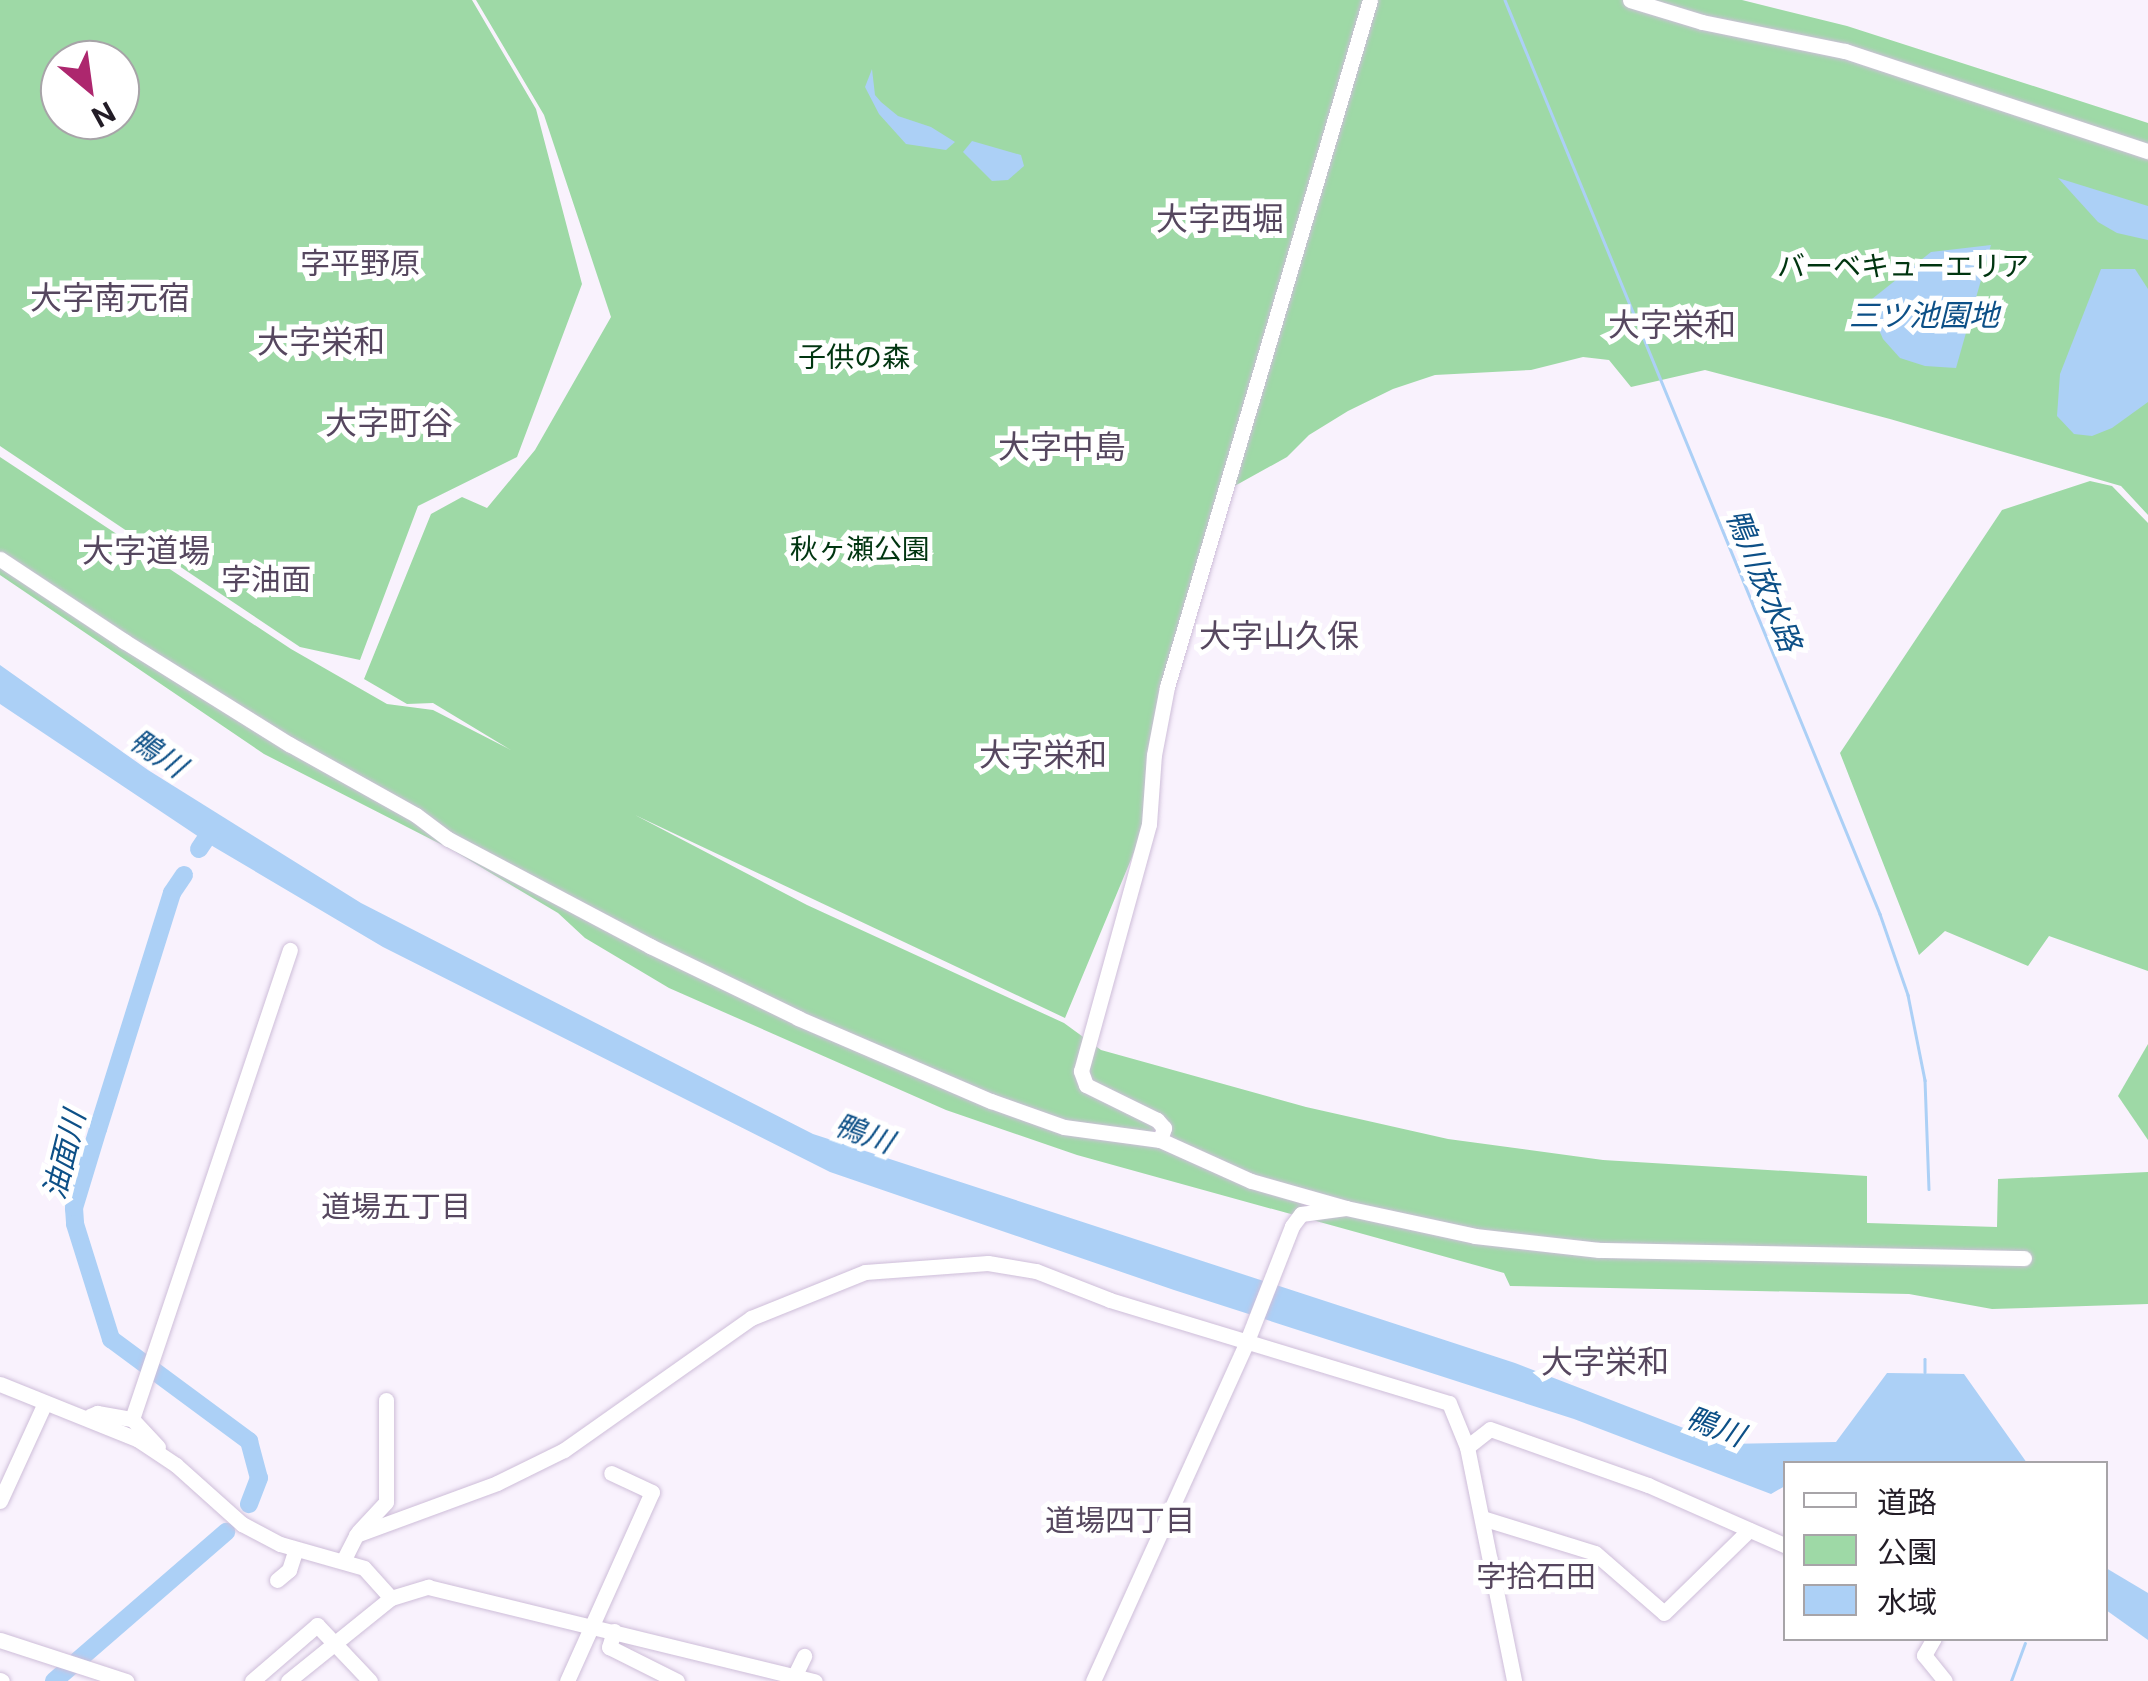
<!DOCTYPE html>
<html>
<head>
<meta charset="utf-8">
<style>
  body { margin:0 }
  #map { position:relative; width:2148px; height:1681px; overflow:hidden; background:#f9f2fd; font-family:"Public Sans","Noto Sans JP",sans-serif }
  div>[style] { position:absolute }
  .green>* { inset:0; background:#9ed9a6 }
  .water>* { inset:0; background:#acd0f6 }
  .stream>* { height:2.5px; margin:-1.25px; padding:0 1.25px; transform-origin:1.25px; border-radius:1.25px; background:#acd0f6 }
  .river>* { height:18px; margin:-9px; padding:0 9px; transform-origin:9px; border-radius:9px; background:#acd0f6 }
  .roads { filter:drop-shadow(0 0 2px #cebed9) drop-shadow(0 0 2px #cebed9) }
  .minor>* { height:15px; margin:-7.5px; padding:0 7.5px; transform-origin:7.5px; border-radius:7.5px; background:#fff }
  span { translate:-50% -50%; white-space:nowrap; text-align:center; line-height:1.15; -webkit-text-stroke:10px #fff; paint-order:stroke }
  .park-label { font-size:28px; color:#003510 }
  .neighbourhood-label { font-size:30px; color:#56475f }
  .water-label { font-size:30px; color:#0d5087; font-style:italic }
  .quarter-label { font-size:32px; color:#56475f }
  .legend { position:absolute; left:1783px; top:1461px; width:325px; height:180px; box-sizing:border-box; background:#fff; border:2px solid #a7a4a8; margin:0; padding:12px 18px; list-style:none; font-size:30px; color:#221c26 }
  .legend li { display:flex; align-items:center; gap:20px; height:50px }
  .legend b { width:50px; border:2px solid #a7a4a8 }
  .north { position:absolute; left:40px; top:40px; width:100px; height:100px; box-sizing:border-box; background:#fff; border:2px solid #a7a4a8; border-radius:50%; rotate:151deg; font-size:28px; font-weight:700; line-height:40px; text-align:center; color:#221c26 }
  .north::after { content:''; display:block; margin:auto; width:35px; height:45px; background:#ad276e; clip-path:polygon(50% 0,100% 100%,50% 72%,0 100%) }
</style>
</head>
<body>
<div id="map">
  <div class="green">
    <div style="clip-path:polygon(evenodd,0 0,472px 0,536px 109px,582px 284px,517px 457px,418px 506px,360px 660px,300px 647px,0 446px,0 0,120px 60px,120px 120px,60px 120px,60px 60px,120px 60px)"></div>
    <div style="clip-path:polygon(476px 0,1742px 0,1847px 26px,2148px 123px,2148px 515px,2121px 486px,1890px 419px,1705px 370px,1631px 387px,1609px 360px,1583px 357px,1531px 370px,1435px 375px,1393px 389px,1348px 411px,1309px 435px,1287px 457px,1222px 493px,1179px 639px,1145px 826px,1065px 1018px,635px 815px,807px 905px,1064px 1023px,1101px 1050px,1306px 1107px,1448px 1139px,1603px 1160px,1867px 1176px,1867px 1223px,1997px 1227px,1998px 1179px,2148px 1172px,2148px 1304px,1992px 1309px,1909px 1294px,1510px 1286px,1504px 1273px,1077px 1155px,946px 1110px,669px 988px,585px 938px,558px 913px,454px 851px,264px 754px,0 575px,0 457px,291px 649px,387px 704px,433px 710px,511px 750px,433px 703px,407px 704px,364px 679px,431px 514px,462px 497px,487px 508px,535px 450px,611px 317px,544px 115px)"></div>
    <div style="clip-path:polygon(2090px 481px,2112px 486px,2148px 523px,2148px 971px,2049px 936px,2028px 966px,1945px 931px,1919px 955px,1840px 753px,2002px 510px)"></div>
    <div style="clip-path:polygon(2148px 1044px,2148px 1140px,2118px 1096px)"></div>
  </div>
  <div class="water">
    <div style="clip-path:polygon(872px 69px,875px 95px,881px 102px,898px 116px,931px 127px,955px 142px,946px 150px,906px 144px,879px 114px,865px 87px)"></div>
    <div style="clip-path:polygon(972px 141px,1021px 155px,1024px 166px,1008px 180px,992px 181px,963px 152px)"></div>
    <div style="clip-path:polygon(2058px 178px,2148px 206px,2148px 240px,2117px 233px,2098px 222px)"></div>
    <div style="clip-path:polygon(1991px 245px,1956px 368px,1925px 366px,1900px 358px,1883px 339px,1867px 303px,1931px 252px)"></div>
    <div style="clip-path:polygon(2101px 269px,2135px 269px,2148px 289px,2148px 402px,2112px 428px,2092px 436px,2074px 434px,2057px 416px,2060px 374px)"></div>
    <div style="clip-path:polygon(0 665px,148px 770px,361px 903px,813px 1134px,1515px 1363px,1725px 1444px,1836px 1442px,1887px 1373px,1964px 1374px,2027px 1463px,1786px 1464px,1785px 1486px,1771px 1494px,1574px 1419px,1174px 1290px,830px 1172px,383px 947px,214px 847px,0 704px)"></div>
    <div style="clip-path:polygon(2106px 1568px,2148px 1593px,2148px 1640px,2106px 1610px)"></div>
  </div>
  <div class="stream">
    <div style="left:1505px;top:0;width:988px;rotate:67.69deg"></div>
    <div style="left:1880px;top:914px;width:86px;rotate:70.9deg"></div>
    <div style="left:1908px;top:995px;width:87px;rotate:78.7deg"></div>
    <div style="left:1925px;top:1080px;width:109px;rotate:87.9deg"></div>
    <div style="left:1925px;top:1359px;width:13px;rotate:90deg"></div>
    <div style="left:2011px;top:1681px;width:40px;rotate:-69.8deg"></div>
  </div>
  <div class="river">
    <div style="left:199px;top:849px;width:27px;rotate:-56deg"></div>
    <div style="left:184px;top:875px;width:22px;rotate:124deg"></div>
    <div style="left:172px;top:893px;width:247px;rotate:107.4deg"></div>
    <div style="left:98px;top:1129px;width:83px;rotate:106.9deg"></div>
    <div style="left:74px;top:1208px;width:16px;rotate:86deg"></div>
    <div style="left:75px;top:1224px;width:121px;rotate:72.6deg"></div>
    <div style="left:111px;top:1339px;width:172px;rotate:36.5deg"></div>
    <div style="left:249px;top:1441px;width:38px;rotate:75deg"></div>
    <div style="left:259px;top:1478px;width:28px;rotate:111deg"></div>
    <div style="left:54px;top:1681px;width:228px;rotate:-40.9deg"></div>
  </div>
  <div class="roads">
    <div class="minor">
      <div style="left:1630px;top:0;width:75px;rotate:17deg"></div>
      <div style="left:1702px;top:22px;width:146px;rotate:11.5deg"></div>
      <div style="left:1845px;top:51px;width:319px;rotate:18.3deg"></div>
      <div style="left:0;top:559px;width:149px;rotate:33.5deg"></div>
      <div style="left:124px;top:641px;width:195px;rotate:32deg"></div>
      <div style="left:289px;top:744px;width:145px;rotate:29.2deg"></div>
      <div style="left:416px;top:815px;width:40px;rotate:37deg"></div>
      <div style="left:448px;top:839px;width:229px;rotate:27.9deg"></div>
      <div style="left:650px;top:946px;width:165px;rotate:25.9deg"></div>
      <div style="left:798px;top:1018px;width:210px;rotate:23.3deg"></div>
      <div style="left:991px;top:1101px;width:77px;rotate:19.6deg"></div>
      <div style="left:1064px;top:1127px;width:97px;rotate:7.7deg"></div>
      <div style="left:1346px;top:1208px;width:132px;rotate:12.2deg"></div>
      <div style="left:1475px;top:1236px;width:125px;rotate:6.4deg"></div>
      <div style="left:1599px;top:1250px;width:425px;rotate:1.1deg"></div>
      <div style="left:0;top:1384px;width:148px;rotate:21.9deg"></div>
      <div style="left:137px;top:1439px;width:47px;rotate:33.7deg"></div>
      <div style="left:176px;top:1465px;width:89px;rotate:41.8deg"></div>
      <div style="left:242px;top:1524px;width:43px;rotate:27.8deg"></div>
      <div style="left:280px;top:1544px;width:87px;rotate:15.9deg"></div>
      <div style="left:364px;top:1568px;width:40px;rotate:48deg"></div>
      <div style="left:90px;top:1416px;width:8px;rotate:-23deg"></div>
      <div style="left:97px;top:1413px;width:36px;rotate:10deg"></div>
      <div style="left:132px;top:1419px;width:38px;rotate:47deg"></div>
      <div style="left:132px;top:1419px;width:495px;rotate:-71.4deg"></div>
      <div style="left:1467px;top:1447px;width:29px;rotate:-38deg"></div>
      <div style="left:1490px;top:1429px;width:168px;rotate:19.5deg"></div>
      <div style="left:1648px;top:1485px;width:151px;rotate:23.8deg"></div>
      <div style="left:0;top:1501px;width:106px;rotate:-65.4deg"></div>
      <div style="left:1482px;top:1518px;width:118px;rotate:17.2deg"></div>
      <div style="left:1595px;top:1553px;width:91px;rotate:41deg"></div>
      <div style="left:1664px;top:1613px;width:119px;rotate:-44.3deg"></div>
      <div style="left:358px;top:1532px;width:41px;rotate:-47deg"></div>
      <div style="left:386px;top:1502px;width:102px;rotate:-90deg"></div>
      <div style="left:343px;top:1561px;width:29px;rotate:-63deg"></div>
      <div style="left:356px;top:1535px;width:150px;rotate:-20.2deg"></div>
      <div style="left:497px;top:1483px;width:75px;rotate:-26.2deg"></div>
      <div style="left:564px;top:1450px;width:229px;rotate:-35.2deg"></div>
      <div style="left:751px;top:1318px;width:123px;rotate:-22deg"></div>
      <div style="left:865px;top:1272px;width:123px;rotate:-4.2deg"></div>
      <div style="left:988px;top:1263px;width:49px;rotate:9.5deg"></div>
      <div style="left:1036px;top:1271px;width:79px;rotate:21.4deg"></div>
      <div style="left:1110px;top:1300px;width:354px;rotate:16.9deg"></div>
      <div style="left:1449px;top:1403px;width:48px;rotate:67.8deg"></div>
      <div style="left:1467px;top:1447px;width:239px;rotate:78.6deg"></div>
      <div style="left:277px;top:1580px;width:16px;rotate:-40deg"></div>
      <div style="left:289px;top:1570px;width:22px;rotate:-72deg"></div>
      <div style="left:614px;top:1631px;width:17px;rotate:107deg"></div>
      <div style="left:609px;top:1647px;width:76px;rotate:26.6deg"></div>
      <div style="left:1934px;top:1638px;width:20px;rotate:120deg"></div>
      <div style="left:1924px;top:1655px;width:33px;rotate:51deg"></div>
      <div style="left:0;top:1640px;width:133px;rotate:18deg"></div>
      <div style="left:0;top:1680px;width:2px;rotate:27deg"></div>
      <div style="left:252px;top:1681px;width:86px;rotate:-40.7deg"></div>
      <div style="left:317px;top:1625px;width:77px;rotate:46.6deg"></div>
      <div style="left:288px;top:1681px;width:132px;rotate:-38.9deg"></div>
      <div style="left:391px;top:1598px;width:39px;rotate:-17deg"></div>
      <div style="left:428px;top:1587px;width:398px;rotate:13.7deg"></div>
      <div style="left:567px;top:1681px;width:207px;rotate:-65.8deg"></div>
      <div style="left:652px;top:1492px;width:45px;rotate:-155.1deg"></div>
      <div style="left:792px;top:1681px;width:28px;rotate:-64deg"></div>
      <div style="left:1093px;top:1681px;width:373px;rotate:-65.6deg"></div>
      <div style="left:1247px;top:1341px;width:123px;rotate:-68.6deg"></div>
      <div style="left:1292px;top:1226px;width:15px;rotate:-53deg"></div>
      <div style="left:1301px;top:1214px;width:45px;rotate:-7.6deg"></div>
      <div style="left:1346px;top:1208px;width:99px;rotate:-164.1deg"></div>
      <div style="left:1251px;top:1181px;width:100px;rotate:-155.7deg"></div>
      <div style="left:1160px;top:1140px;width:13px;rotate:-72deg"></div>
      <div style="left:1164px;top:1128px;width:11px;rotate:-131deg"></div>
      <div style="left:1157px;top:1120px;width:79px;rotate:-153.8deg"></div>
      <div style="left:1086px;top:1085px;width:15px;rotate:-110deg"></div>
      <div style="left:1081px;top:1071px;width:256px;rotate:-74.6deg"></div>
      <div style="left:1149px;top:824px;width:69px;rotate:-85.9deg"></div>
      <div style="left:1154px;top:755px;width:69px;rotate:-79.2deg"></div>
      <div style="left:1167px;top:687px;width:716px;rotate:-73.54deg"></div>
    </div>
  </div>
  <div class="park-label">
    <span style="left:1903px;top:266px">バーベキューエリア</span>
    <span style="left:854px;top:357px">子供の森</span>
    <span style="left:860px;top:549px">秋ヶ瀬公園</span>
  </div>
  <div class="neighbourhood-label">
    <span style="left:360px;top:263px">字平野原</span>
    <span style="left:266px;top:579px">字油面</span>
    <span style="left:396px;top:1206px">道場五丁目</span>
    <span style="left:1120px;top:1520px">道場四丁目</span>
    <span style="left:1536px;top:1576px">字拾石田</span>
  </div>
  <div class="water-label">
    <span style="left:1924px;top:315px">三ツ池園地</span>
    <span style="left:1764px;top:580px;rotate:68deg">鴨川放水路</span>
    <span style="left:158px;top:753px;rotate:34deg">鴨川</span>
    <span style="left:864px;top:1133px;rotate:20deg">鴨川</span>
    <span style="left:64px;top:1155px;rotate:-76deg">油面川</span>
    <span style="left:1715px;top:1426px;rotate:21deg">鴨川</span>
  </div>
  <div class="quarter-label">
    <span style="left:1220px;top:219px">大字西堀</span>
    <span style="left:110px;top:298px">大字南元宿</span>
    <span style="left:1672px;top:325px">大字栄和</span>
    <span style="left:321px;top:342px">大字栄和</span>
    <span style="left:389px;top:423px">大字町谷</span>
    <span style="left:1062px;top:447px">大字中島</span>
    <span style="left:146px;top:551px">大字道場</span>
    <span style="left:1279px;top:636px">大字山久保</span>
    <span style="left:1043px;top:755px">大字栄和</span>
    <span style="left:1605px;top:1362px">大字栄和</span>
  </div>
  <ul class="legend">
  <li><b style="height:12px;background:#fff"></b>道路</li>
  <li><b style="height:28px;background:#9ed9a6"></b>公園</li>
  <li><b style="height:28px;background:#acd0f6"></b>水域</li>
  </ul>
  <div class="north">N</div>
</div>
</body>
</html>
